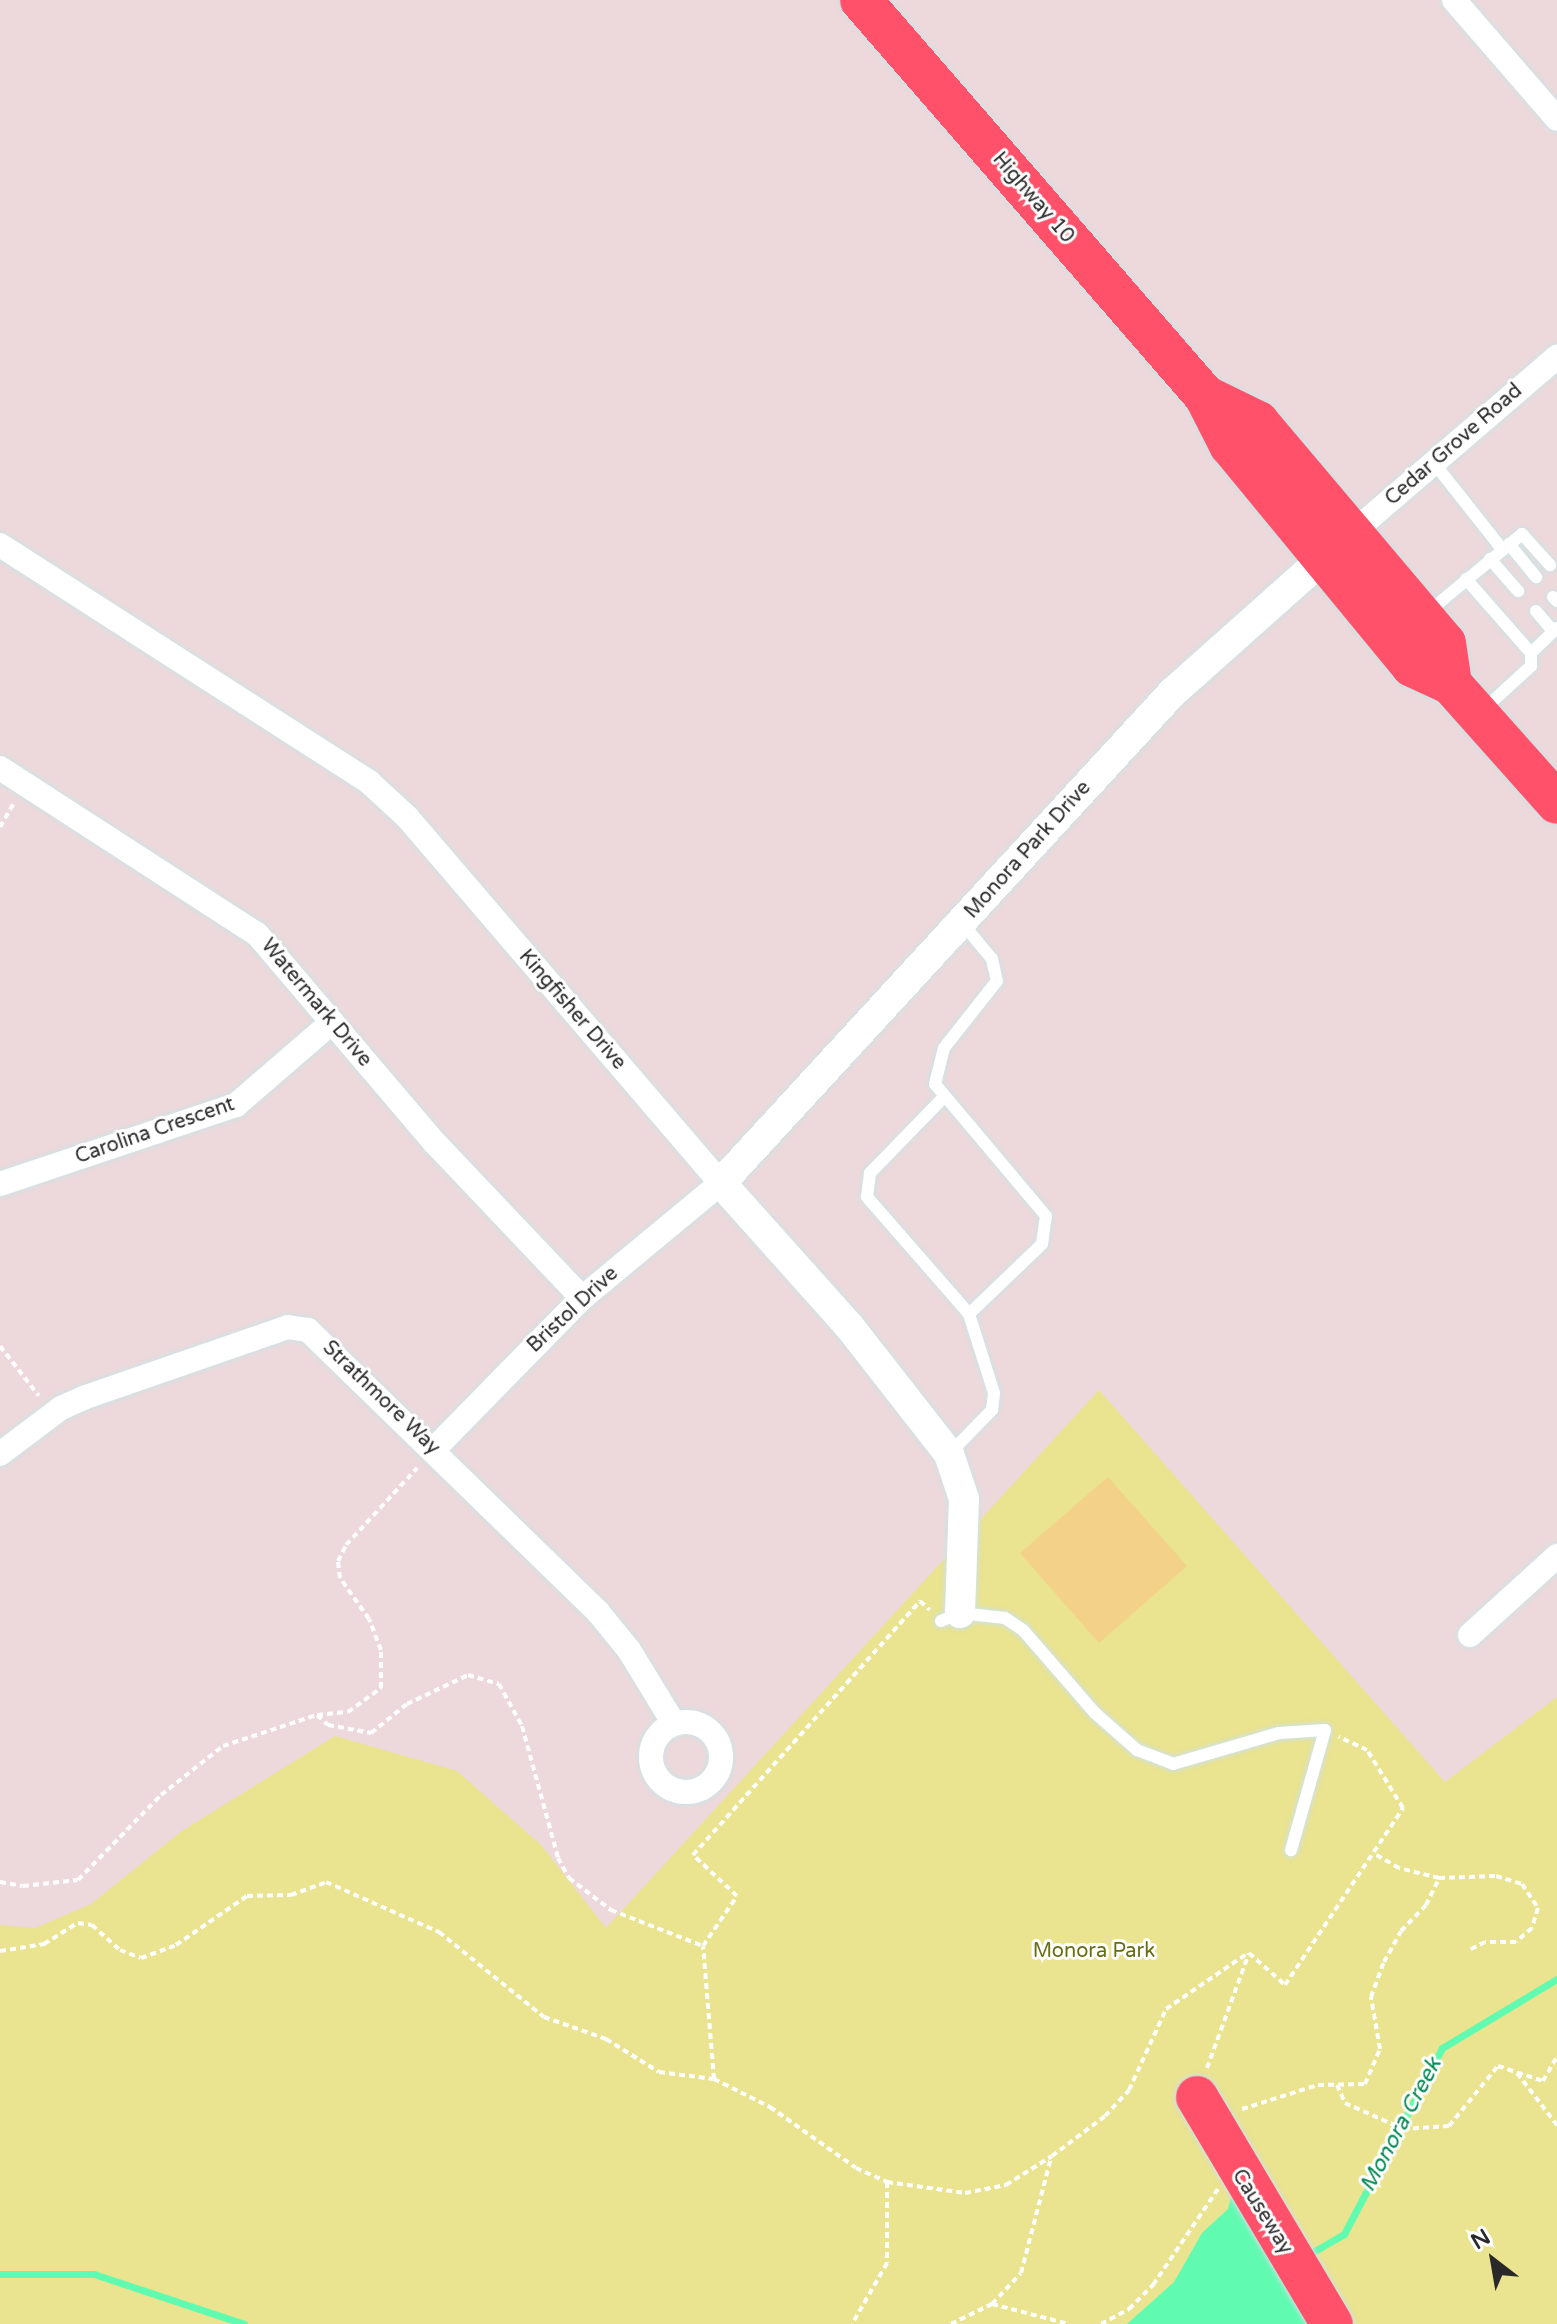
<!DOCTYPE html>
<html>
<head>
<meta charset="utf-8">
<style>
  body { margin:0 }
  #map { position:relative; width:1557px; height:2324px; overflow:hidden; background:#edd9dc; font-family:"Varela Round",sans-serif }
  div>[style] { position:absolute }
  .green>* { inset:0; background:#eae38f }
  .pitch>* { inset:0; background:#f3d189 }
  .water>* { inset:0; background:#60fbb1 }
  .stream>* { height:7px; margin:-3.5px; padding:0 3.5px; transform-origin:3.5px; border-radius:3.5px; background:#60fbb1 }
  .path>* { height:4px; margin-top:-2px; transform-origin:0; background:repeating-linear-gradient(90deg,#fff 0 6px,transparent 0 10px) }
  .roads { filter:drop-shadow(0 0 2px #cee2e4) drop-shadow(0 0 2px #cee2e4) }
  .service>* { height:12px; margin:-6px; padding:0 6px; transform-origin:6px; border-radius:6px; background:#fff }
  .minor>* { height:24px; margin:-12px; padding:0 12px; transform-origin:12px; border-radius:12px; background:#fff }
  .minor>.ring { margin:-12px; padding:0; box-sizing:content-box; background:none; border:24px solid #fff; border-radius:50% }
  .tertiary>* { height:30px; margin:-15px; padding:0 15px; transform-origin:15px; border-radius:15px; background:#fff }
  .trunk>* { height:42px; margin:-21px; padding:0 21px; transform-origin:21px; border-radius:21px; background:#ff526a }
  span { translate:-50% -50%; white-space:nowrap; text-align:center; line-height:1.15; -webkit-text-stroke:6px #fff; paint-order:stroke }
  .street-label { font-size:20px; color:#292929 }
  .park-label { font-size:20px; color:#696d12 }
  .water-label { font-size:22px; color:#038853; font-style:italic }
  .north { position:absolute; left:1453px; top:2220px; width:80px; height:80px; -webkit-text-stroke:6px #fff; paint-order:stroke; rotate:329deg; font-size:22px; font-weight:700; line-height:32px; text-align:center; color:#292929 }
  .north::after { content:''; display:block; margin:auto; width:28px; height:36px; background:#292929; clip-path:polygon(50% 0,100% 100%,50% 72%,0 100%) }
</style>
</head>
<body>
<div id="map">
  <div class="green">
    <div style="clip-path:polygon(1099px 1390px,1445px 1782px,1557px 1697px,1557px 2324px,0 2324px,0 1925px,35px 1928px,91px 1904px,182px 1831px,335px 1736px,457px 1771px,541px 1845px,606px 1928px)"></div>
  </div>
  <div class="pitch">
    <div style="clip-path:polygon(1108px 1477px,1187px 1566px,1099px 1643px,1020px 1553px)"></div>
  </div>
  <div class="water">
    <div style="clip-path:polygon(1234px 2185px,1319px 2324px,1127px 2324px,1174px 2282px,1202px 2233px,1228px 2209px)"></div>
  </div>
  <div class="stream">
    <div style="left:1306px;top:2256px;width:44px;rotate:-30.1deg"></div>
    <div style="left:1344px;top:2234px;width:210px;rotate:-62.2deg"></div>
    <div style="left:1442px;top:2048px;width:134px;rotate:-31deg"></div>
    <div style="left:0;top:2274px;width:94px"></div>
    <div style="left:94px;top:2274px;width:158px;rotate:18.4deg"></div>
  </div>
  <div class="path">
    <div style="left:0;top:827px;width:28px;rotate:-60deg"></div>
    <div style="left:0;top:1346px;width:63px;rotate:52deg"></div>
    <div style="left:317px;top:1715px;width:15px;rotate:42deg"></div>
    <div style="left:328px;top:1725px;width:44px;rotate:10.5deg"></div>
    <div style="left:371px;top:1733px;width:46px;rotate:-38.9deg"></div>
    <div style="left:407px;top:1704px;width:68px;rotate:-25.4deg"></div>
    <div style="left:468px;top:1675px;width:32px;rotate:16deg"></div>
    <div style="left:499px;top:1684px;width:48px;rotate:61.3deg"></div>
    <div style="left:522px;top:1726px;width:137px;rotate:74.7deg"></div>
    <div style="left:558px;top:1858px;width:23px;rotate:61deg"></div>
    <div style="left:569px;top:1878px;width:53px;rotate:37.3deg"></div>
    <div style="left:611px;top:1910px;width:99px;rotate:21.4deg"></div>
    <div style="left:703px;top:1946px;width:60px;rotate:-55.8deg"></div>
    <div style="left:737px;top:1896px;width:60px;rotate:-137deg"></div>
    <div style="left:693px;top:1855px;width:341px;rotate:-48.2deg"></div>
    <div style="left:920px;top:1601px;width:13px;rotate:42deg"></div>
    <div style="left:1439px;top:1878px;width:57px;rotate:-2deg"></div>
    <div style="left:1496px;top:1876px;width:27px;rotate:17deg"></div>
    <div style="left:1522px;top:1884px;width:29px;rotate:56deg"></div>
    <div style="left:1538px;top:1908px;width:21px;rotate:107deg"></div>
    <div style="left:1532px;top:1928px;width:21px;rotate:139deg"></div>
    <div style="left:1516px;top:1942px;width:31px;rotate:180deg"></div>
    <div style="left:1485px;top:1942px;width:16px;rotate:153deg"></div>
    <div style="left:0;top:1882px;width:23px;rotate:10deg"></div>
    <div style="left:23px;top:1886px;width:55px;rotate:-6.2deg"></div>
    <div style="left:78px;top:1880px;width:119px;rotate:-45.7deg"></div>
    <div style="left:161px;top:1795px;width:79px;rotate:-38.3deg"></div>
    <div style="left:223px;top:1746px;width:99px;rotate:-18.3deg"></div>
    <div style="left:317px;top:1715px;width:31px;rotate:-6deg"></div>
    <div style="left:348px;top:1712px;width:41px;rotate:-36deg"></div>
    <div style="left:381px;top:1688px;width:38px;rotate:-90deg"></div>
    <div style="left:381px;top:1650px;width:33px;rotate:-111deg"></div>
    <div style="left:369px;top:1619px;width:50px;rotate:-125.3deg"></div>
    <div style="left:340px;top:1578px;width:17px;rotate:-97deg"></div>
    <div style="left:338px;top:1561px;width:18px;rotate:-63deg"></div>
    <div style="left:346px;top:1545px;width:105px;rotate:-47.3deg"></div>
    <div style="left:0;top:1951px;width:45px;rotate:-9deg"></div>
    <div style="left:44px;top:1944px;width:40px;rotate:-32deg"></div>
    <div style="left:78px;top:1923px;width:14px;rotate:8deg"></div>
    <div style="left:92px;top:1925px;width:38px;rotate:42deg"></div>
    <div style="left:120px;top:1950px;width:22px;rotate:21deg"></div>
    <div style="left:141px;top:1958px;width:37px;rotate:-20deg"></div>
    <div style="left:176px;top:1945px;width:86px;rotate:-34.6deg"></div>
    <div style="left:247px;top:1896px;width:44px;rotate:-1.3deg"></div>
    <div style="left:291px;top:1895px;width:37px;rotate:-20deg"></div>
    <div style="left:326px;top:1882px;width:124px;rotate:23.9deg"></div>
    <div style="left:439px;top:1932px;width:135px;rotate:39deg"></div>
    <div style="left:544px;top:2017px;width:66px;rotate:19.5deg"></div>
    <div style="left:606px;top:2039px;width:62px;rotate:31.9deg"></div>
    <div style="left:659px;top:2072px;width:55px;rotate:7.3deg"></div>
    <div style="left:714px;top:2079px;width:133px;rotate:-94.7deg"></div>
    <div style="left:1207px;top:2068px;width:122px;rotate:-69.9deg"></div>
    <div style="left:1249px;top:1953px;width:48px;rotate:41.6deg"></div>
    <div style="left:1285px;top:1985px;width:213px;rotate:-56.3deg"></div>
    <div style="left:1403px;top:1808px;width:68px;rotate:-121.8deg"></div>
    <div style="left:1367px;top:1750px;width:31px;rotate:-155deg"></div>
    <div style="left:1517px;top:2073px;width:66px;rotate:52.4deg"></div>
    <div style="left:714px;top:2079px;width:63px;rotate:26.6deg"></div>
    <div style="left:770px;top:2107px;width:105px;rotate:35.3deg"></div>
    <div style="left:856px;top:2168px;width:34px;rotate:24deg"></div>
    <div style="left:887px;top:2182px;width:81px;rotate:90deg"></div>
    <div style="left:887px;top:2263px;width:70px;rotate:119.8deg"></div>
    <div style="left:1337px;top:2085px;width:20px;rotate:66deg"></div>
    <div style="left:1345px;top:2103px;width:64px;rotate:24.1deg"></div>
    <div style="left:1403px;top:2129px;width:46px;rotate:-3.7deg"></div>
    <div style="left:1449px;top:2126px;width:77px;rotate:-50.8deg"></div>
    <div style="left:1498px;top:2066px;width:47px;rotate:18.4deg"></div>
    <div style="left:1543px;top:2081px;width:28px;rotate:-60deg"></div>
    <div style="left:1242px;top:2109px;width:80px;rotate:-17.5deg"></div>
    <div style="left:1318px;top:2085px;width:47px;rotate:-1.2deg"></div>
    <div style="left:1365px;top:2084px;width:38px;rotate:-67deg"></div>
    <div style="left:1380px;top:2049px;width:53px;rotate:-99.8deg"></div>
    <div style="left:1371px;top:1997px;width:37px;rotate:-70deg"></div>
    <div style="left:1384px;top:1962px;width:35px;rotate:-61deg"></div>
    <div style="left:1401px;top:1931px;width:36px;rotate:-46deg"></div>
    <div style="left:1426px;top:1905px;width:30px;rotate:-64deg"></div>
    <div style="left:1439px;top:1878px;width:41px;rotate:-166deg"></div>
    <div style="left:1399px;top:1868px;width:30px;rotate:-150deg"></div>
    <div style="left:887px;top:2182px;width:79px;rotate:8deg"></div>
    <div style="left:965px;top:2193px;width:42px;rotate:-11deg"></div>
    <div style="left:1006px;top:2185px;width:54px;rotate:-32.2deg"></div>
    <div style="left:1052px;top:2156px;width:66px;rotate:-37deg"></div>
    <div style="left:1105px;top:2116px;width:35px;rotate:-47deg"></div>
    <div style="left:1129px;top:2090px;width:89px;rotate:-65.4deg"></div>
    <div style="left:1166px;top:2009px;width:99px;rotate:-34.3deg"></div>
    <div style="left:992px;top:2304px;width:42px;rotate:-46.9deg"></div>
    <div style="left:1021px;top:2273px;width:119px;rotate:-75.4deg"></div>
    <div style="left:951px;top:2324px;width:46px;rotate:-26deg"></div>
    <div style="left:992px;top:2304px;width:80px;rotate:14.6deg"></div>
    <div style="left:1101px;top:2324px;width:32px;rotate:-28deg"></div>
    <div style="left:1129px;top:2309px;width:34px;rotate:-45deg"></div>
    <div style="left:1153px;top:2285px;width:116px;rotate:-55.9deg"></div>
  </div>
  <div class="roads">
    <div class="service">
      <div style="left:1434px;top:463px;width:110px;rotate:51.7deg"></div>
      <div style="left:1509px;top:544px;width:43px;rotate:50.7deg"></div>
      <div style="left:1490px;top:559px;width:43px;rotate:48.8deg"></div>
      <div style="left:1466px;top:579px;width:98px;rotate:48.7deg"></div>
      <div style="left:1531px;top:653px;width:13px;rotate:90deg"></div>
      <div style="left:1531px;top:666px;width:65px;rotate:137.5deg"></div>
      <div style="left:1553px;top:597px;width:6px;rotate:45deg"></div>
      <div style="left:1536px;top:611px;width:26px;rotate:50deg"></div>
      <div style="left:1428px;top:612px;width:122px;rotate:-39.7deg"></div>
      <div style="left:1522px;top:534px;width:42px;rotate:47.9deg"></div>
      <div style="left:1531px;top:653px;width:36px;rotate:-44deg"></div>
      <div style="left:943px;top:1098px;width:105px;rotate:134.2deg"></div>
      <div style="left:870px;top:1173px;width:24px;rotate:97deg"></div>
      <div style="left:867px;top:1197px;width:155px;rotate:48.9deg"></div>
      <div style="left:949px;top:1454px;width:62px;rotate:-45.7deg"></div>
      <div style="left:992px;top:1410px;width:17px;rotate:-83deg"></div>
      <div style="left:994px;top:1393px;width:83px;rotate:-107.6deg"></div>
      <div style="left:969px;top:1314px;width:101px;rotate:-43.8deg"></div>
      <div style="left:1042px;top:1244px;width:28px;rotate:-82deg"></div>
      <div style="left:1046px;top:1216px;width:172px;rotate:-130.1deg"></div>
      <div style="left:935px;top:1084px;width:37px;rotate:-76deg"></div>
      <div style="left:944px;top:1048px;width:85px;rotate:-51.7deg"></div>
      <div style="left:997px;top:981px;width:23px;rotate:-103deg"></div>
      <div style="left:992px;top:959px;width:47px;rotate:-129.8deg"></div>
      <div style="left:941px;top:1621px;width:21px;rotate:-23deg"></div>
      <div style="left:960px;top:1613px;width:45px;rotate:6.3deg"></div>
      <div style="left:1005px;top:1618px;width:22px;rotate:34deg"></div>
      <div style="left:1023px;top:1630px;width:110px;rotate:49.1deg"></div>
      <div style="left:1095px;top:1713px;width:56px;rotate:41.4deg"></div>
      <div style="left:1137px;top:1750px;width:39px;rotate:21deg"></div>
      <div style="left:1173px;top:1764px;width:110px;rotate:-16.3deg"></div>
      <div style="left:1279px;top:1733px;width:46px;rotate:-3.7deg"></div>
      <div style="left:1325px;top:1730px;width:125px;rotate:105.8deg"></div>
    </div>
    <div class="minor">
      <div style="left:1454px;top:0;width:157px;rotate:49.1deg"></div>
      <div style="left:1351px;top:534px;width:272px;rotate:-40.7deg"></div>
      <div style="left:0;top:545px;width:439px;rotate:32.7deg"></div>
      <div style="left:369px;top:782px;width:52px;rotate:42.6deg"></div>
      <div style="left:407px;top:817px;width:482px;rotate:49.4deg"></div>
      <div style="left:721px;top:1183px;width:180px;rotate:140.4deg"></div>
      <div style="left:582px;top:1298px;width:211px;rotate:134.4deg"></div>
      <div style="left:0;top:768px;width:306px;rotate:32.9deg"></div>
      <div style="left:257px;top:934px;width:275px;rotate:49.6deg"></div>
      <div style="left:435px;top:1143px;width:214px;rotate:46.5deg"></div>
      <div style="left:0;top:1184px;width:249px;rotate:-18.5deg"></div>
      <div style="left:236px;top:1105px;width:127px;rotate:-40.8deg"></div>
      <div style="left:0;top:1454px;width:76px;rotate:-37deg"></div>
      <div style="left:61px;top:1408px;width:24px;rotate:-24deg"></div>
      <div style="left:83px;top:1398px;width:217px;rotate:-19.1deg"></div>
      <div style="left:288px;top:1327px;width:20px;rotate:9deg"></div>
      <div style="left:308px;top:1330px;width:405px;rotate:44.2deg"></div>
      <div style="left:598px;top:1612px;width:49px;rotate:50.8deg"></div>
      <div style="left:629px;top:1650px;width:84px;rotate:58.6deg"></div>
      <div style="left:1470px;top:1635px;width:118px;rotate:-42.2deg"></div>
      <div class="ring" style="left:651px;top:1722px;width:46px;height:46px"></div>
    </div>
    <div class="tertiary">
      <div style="left:960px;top:1613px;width:114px;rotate:-88deg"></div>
      <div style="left:964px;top:1499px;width:47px;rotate:-108.4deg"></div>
      <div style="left:949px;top:1454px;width:162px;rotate:-128deg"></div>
      <div style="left:849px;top:1326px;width:192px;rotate:-131.8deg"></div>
      <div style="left:721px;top:1183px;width:666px;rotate:-47.37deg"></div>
      <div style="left:1172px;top:693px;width:221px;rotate:-41.7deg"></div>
    </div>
    <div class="trunk">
      <div style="left:861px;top:0;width:525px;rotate:49.02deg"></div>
      <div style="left:1205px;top:396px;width:55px;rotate:63deg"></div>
      <div style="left:1230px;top:445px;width:286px;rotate:50.5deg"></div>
      <div style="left:1412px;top:666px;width:43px;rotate:24.8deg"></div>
      <div style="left:1451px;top:684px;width:159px;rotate:48.3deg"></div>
      <div style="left:1205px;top:396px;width:59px;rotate:26.1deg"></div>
      <div style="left:1258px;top:422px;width:289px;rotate:49.8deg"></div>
      <div style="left:1445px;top:643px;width:41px;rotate:81.7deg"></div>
      <div style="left:1197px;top:2097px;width:264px;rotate:59.3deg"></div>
    </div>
  </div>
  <div class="street-label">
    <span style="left:1033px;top:198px;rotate:49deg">Highway 10</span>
    <span style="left:1454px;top:445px;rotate:-41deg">Cedar Grove Road</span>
    <span style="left:1028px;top:850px;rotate:-48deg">Monora Park Drive</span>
    <span style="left:316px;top:1003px;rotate:50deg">Watermark Drive</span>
    <span style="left:572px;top:1010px;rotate:49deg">Kingfisher Drive</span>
    <span style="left:155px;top:1131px;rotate:-19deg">Carolina Crescent</span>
    <span style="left:573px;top:1310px;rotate:-43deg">Bristol Drive</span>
    <span style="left:381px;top:1398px;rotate:44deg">Strathmore Way</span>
    <span style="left:1262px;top:2212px;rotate:58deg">Causeway</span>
  </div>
  <div class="park-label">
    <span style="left:1094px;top:1951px">Monora Park</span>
  </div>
  <div class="water-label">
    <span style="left:1401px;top:2125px;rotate:-62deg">Monora Creek</span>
  </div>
  <div class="north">N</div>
</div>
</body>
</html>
